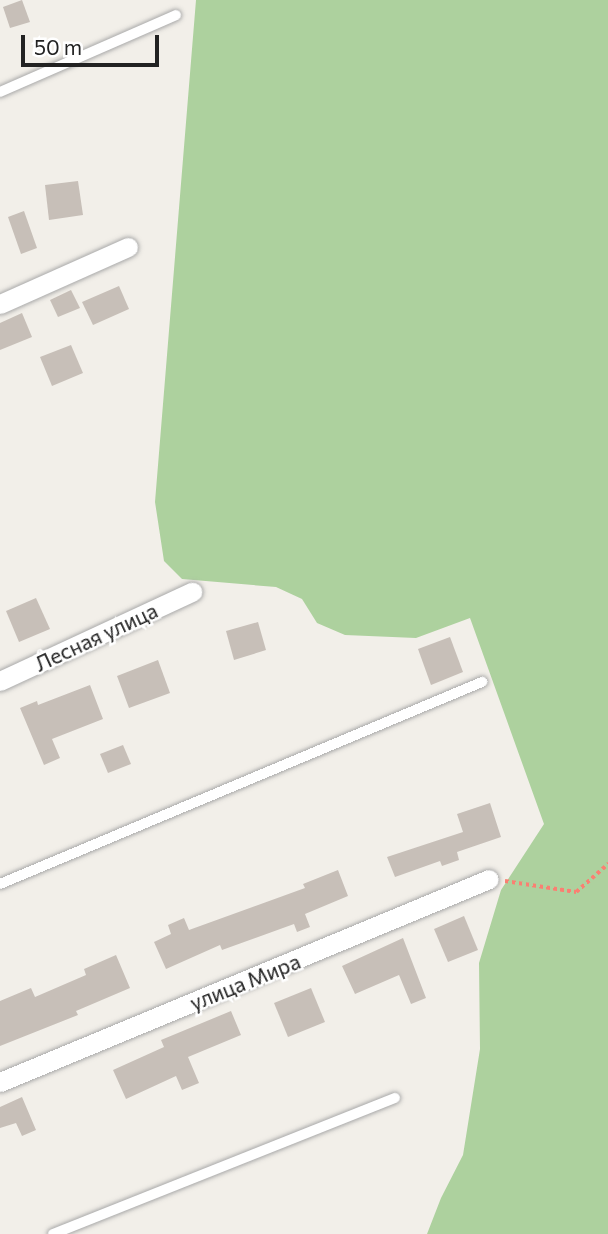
<!DOCTYPE html>
<html>
<head>
<meta charset="utf-8">
<style>
  body { margin:0 }
  #map { position:relative; width:608px; height:1234px; overflow:hidden; background:#f2efe9; font-family:Commissioner,sans-serif }
  div>[style] { position:absolute }
  .forest>* { inset:0; background:#add19e }
  .building>* { inset:0; background:#c7bfb8 }
  .path>* { height:3.5px; margin-top:-1.75px; transform-origin:0; background:repeating-linear-gradient(90deg,#fa8072 0 3.5px,transparent 0 7px) }
  .roads { filter:drop-shadow(0 0 2px #a9a9a9) drop-shadow(0 0 2px #a9a9a9) }
  .lane>* { height:10px; margin:-5px; padding:0 5px; transform-origin:5px; border-radius:5px; background:#fff }
  .street>* { height:19px; margin:-9.5px; padding:0 9.5px; transform-origin:9.5px; border-radius:9.5px; background:#fff }
  span { translate:-50% -50%; white-space:nowrap; text-align:center; line-height:1.15; -webkit-text-stroke:5px #fff; paint-order:stroke }
  .street-label { font-size:21px; color:#222 }
  .scale { position:absolute; left:21px; top:35px; width:138px; height:32px; box-sizing:border-box; border:4px solid #222; border-top:0; padding-left:9px; font-size:21px; line-height:24px; white-space:nowrap; color:#222; -webkit-text-stroke:5px #fff; paint-order:stroke }
</style>
</head>
<body>
<div id="map">
  <div class="forest">
    <div style="clip-path:polygon(196px 0,608px 0,608px 1234px,427px 1234px,441px 1198px,463px 1155px,480px 1049px,479px 963px,501px 890px,544px 824px,470px 618px,416px 638px,345px 635px,317px 623px,302px 599px,276px 587px,182px 579px,164px 561px,155px 502px)"></div>
  </div>
  <div class="building">
    <div style="clip-path:polygon(22px 0,30px 22px,10px 28px,3px 7px)"></div>
    <div style="clip-path:polygon(78px 181px,83px 215px,49px 220px,45px 185px)"></div>
    <div style="clip-path:polygon(24px 211px,37px 248px,21px 254px,8px 217px)"></div>
    <div style="clip-path:polygon(119px 286px,129px 309px,93px 325px,82px 302px)"></div>
    <div style="clip-path:polygon(71px 290px,80px 308px,58px 317px,50px 300px)"></div>
    <div style="clip-path:polygon(22px 313px,32px 337px,0 350px,0 323px)"></div>
    <div style="clip-path:polygon(71px 345px,83px 373px,52px 386px,40px 357px)"></div>
    <div style="clip-path:polygon(36px 598px,50px 629px,19px 642px,6px 611px)"></div>
    <div style="clip-path:polygon(258px 622px,266px 650px,234px 660px,226px 631px)"></div>
    <div style="clip-path:polygon(450px 637px,463px 672px,431px 685px,418px 649px)"></div>
    <div style="clip-path:polygon(158px 660px,170px 693px,129px 708px,117px 676px)"></div>
    <div style="clip-path:polygon(90px 685px,103px 719px,52px 739px,60px 758px,44px 765px,20px 708px,37px 701px,38px 705px)"></div>
    <div style="clip-path:polygon(123px 745px,131px 764px,108px 773px,100px 754px)"></div>
    <div style="clip-path:polygon(490px 803px,501px 837px,457px 852px,459px 860px,442px 866px,440px 861px,395px 877px,387px 857px,463px 832px,457px 814px)"></div>
    <div style="clip-path:polygon(338px 870px,348px 896px,305px 914px,310px 927px,297px 932px,294px 924px,222px 950px,220px 945px,166px 969px,154px 942px,171px 934px,168px 925px,184px 918px,189px 930px,305px 888px,303px 884px)"></div>
    <div style="clip-path:polygon(464px 916px,478px 950px,448px 962px,434px 929px)"></div>
    <div style="clip-path:polygon(403px 938px,426px 998px,411px 1004px,399px 975px,355px 994px,342px 966px)"></div>
    <div style="clip-path:polygon(116px 955px,130px 988px,76px 1011px,78px 1015px,0 1046px,0 1001px,31px 988px,35px 997px,86px 975px,84px 969px)"></div>
    <div style="clip-path:polygon(311px 988px,325px 1022px,288px 1037px,274px 1003px)"></div>
    <div style="clip-path:polygon(231px 1011px,241px 1035px,188px 1057px,199px 1083px,182px 1090px,176px 1076px,126px 1099px,113px 1070px,164px 1047px,161px 1040px)"></div>
    <div style="clip-path:polygon(22px 1097px,36px 1130px,22px 1136px,16px 1123px,0 1128px,0 1107px)"></div>
  </div>
  <div class="path">
    <div style="left:505px;top:881px;width:72px;rotate:8.8deg"></div>
    <div style="left:576px;top:892px;width:43px;rotate:-41.2deg"></div>
  </div>
  <div class="roads">
    <div class="lane">
      <div style="left:0;top:92px;width:192px;rotate:-23.6deg"></div>
      <div style="left:0;top:884px;width:523px;rotate:-22.74deg"></div>
      <div style="left:53px;top:1234px;width:368px;rotate:-21.7deg"></div>
    </div>
    <div class="street">
      <div style="left:0;top:304px;width:140px;rotate:-24deg"></div>
      <div style="left:0;top:681px;width:212px;rotate:-24.9deg"></div>
      <div style="left:0;top:1082px;width:529px;rotate:-22.54deg"></div>
    </div>
  </div>
  <div class="street-label">
    <span style="left:96px;top:637px;rotate:-25deg">Лесная улица</span>
    <span style="left:245px;top:982px;rotate:-22deg">улица Мира</span>
  </div>
  <div class="scale">50 m</div>
</div>
</body>
</html>
